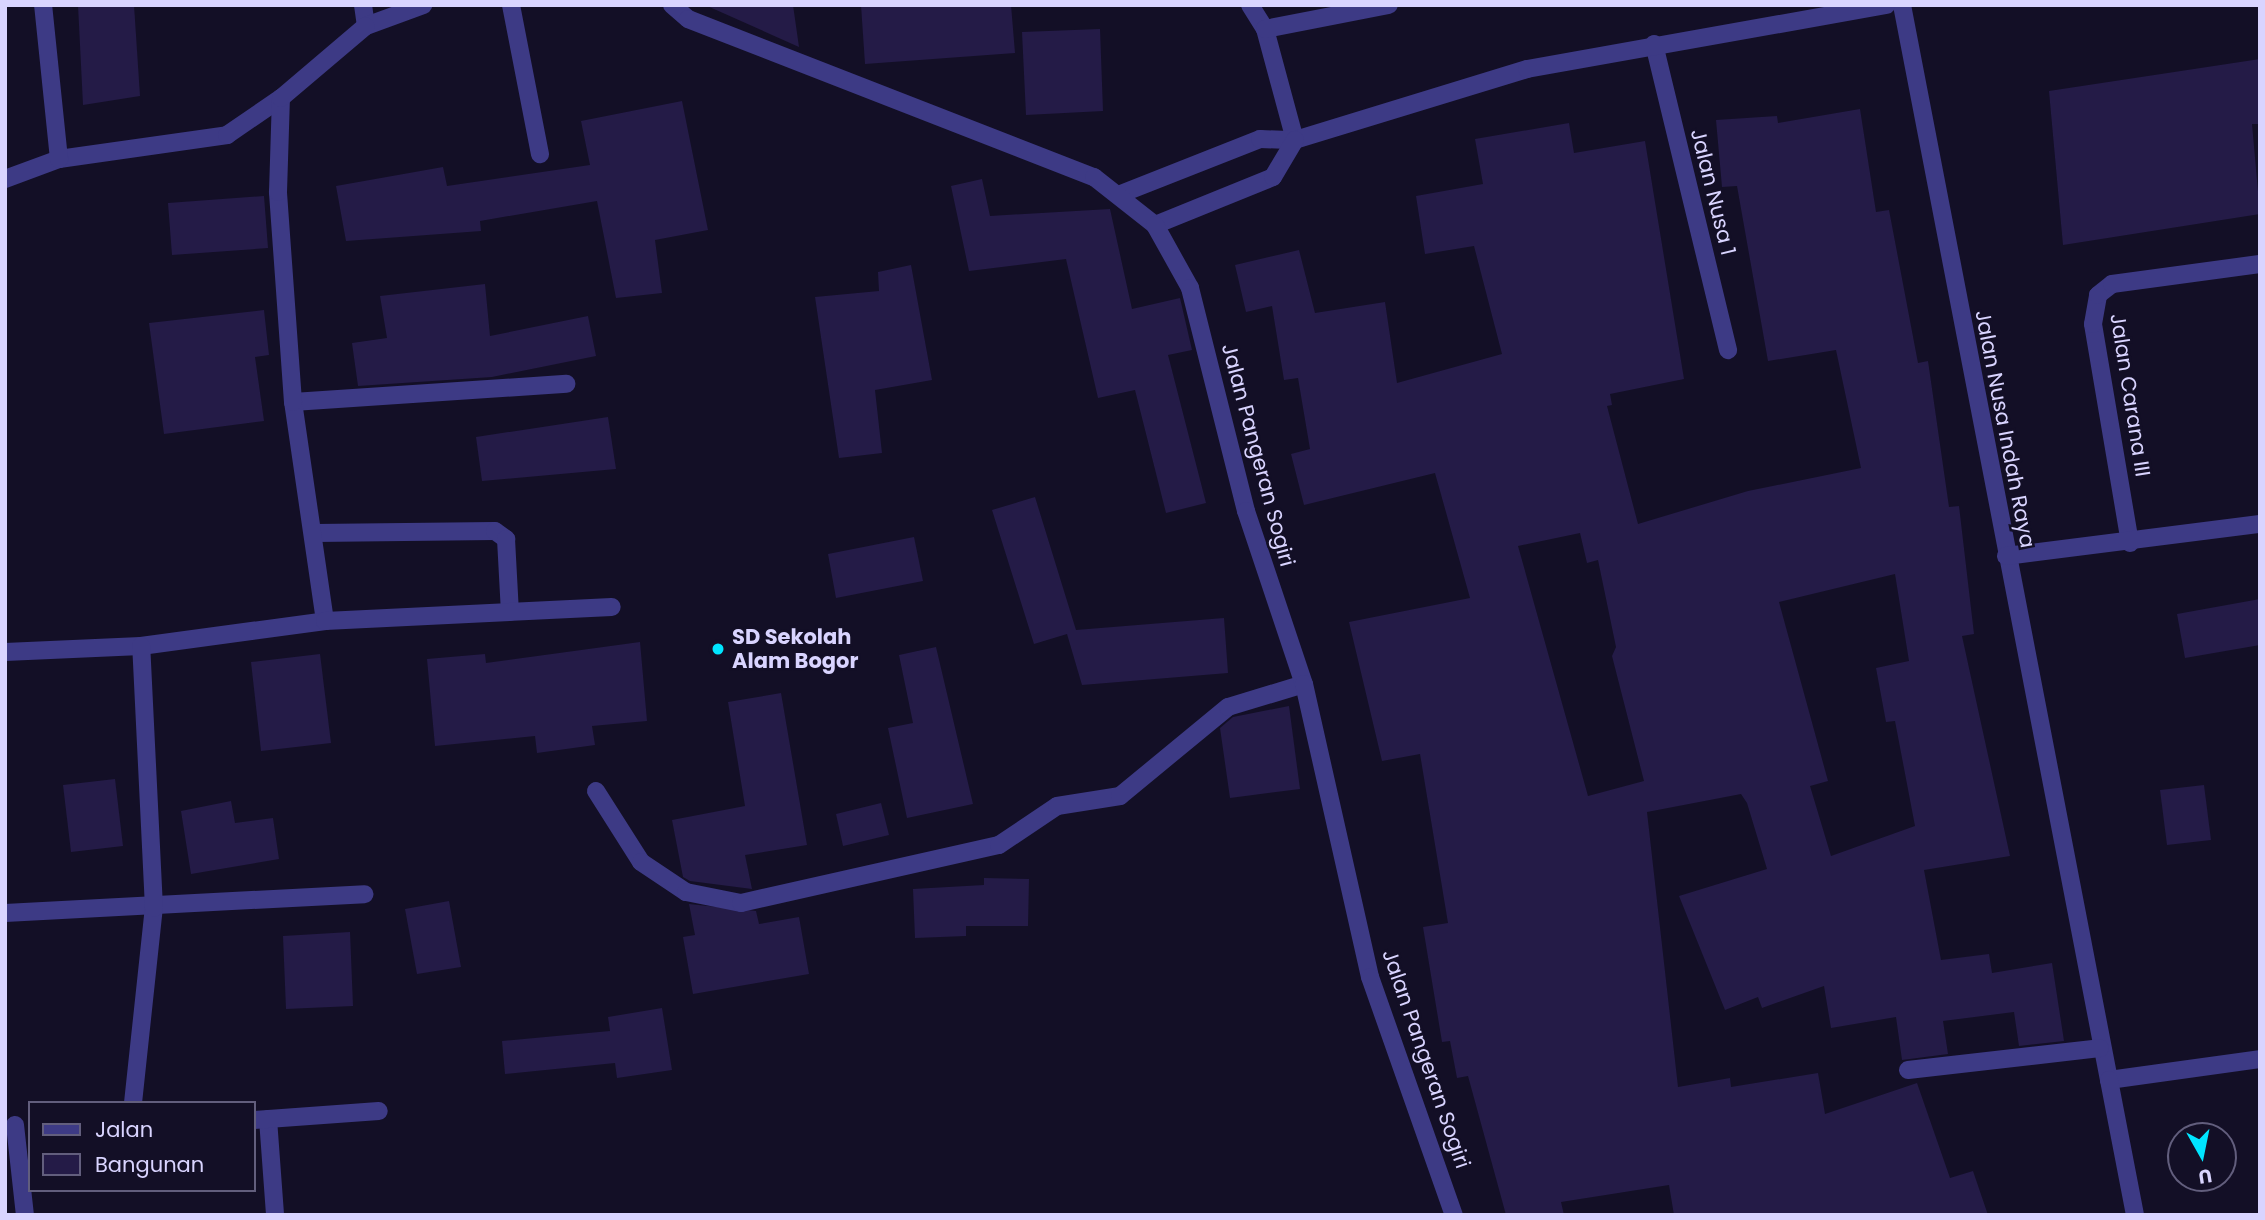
<!DOCTYPE html>
<html>
<head>
<meta charset="utf-8">
<style>
  body { margin:0 }
  #map { position:relative; width:2265px; height:1220px; overflow:hidden; background:#130f26; font-family:Poppins,sans-serif }
  div>[style] { position:absolute }
  .building>* { inset:0; background:#241b47 }
  .minor>* { height:18px; margin:-9px; padding:0 9px; transform-origin:9px; border-radius:9px; background:#3d3a85 }
  .tertiary>* { height:18px; margin:-9px; padding:0 9px; transform-origin:9px; border-radius:9px; background:#3d3a85 }
  .dots>* { width:19px; height:19px; translate:-50% -50%; box-sizing:border-box; border:4px solid #130f26; border-radius:50% }
  span { translate:-50% -50%; white-space:nowrap; text-align:center; line-height:1.15; -webkit-text-stroke:5px #130f26; paint-order:stroke }
  .street-label { font-size:21px; color:#d9d4ff }
  .poi-label { font-size:21px; color:#d9d4ff; font-weight:700 }
  .left { translate:0 -50%; text-align:left }
  .frame { position:absolute; inset:0; border:7px solid #d9d4ff; pointer-events:none }
  .legend { position:absolute; left:28px; top:1101px; width:228px; height:91px; box-sizing:border-box; background:#130f26; border:2px solid #625e7d; margin:0; padding:9px 12px; list-style:none; font-size:21px; color:#d9d4ff }
  .legend li { display:flex; align-items:center; gap:14px; height:35px }
  .legend b { width:35px; border:2px solid #625e7d }
  .north { position:absolute; left:2167px; top:1122px; width:70px; height:70px; box-sizing:border-box; background:#130f26; border:2px solid #625e7d; border-radius:50%; rotate:171deg; font-size:19px; font-weight:700; line-height:28px; text-align:center; color:#d9d4ff }
  .north::after { content:''; display:block; margin:auto; width:24px; height:32px; background:#00e5ff; clip-path:polygon(50% 0,100% 100%,50% 72%,0 100%) }
</style>
</head>
<body>
<div id="map">
  <div class="building">
    <div style="clip-path:polygon(78px 5px,134px 5px,140px 96px,83px 105px)"></div>
    <div style="clip-path:polygon(705px 5px,793px 5px,799px 47px)"></div>
    <div style="clip-path:polygon(861px 5px,1011px 5px,1015px 53px,865px 64px)"></div>
    <div style="clip-path:polygon(1100px 29px,1103px 111px,1026px 115px,1022px 32px)"></div>
    <div style="clip-path:polygon(2260px 59px,2260px 124px,2252px 124px,2260px 214px,2063px 245px,2049px 91px)"></div>
    <div style="clip-path:polygon(682px 101px,708px 230px,655px 240px,662px 293px,616px 298px,597px 201px,480px 221px,481px 231px,346px 241px,336px 186px,443px 167px,447px 186px,590px 165px,581px 121px)"></div>
    <div style="clip-path:polygon(evenodd,1860px 109px,1876px 212px,1889px 210px,1918px 363px,1928px 361px,1949px 507px,1959px 506px,1974px 634px,1962px 636px,2010px 856px,1924px 870px,1941px 960px,1989px 954px,1992px 973px,2052px 963px,2064px 1041px,2019px 1046px,2014px 1012px,1943px 1021px,1948px 1054px,1902px 1060px,1896px 1017px,1831px 1028px,1824px 986px,1762px 1008px,1758px 997px,1725px 1010px,1679px 896px,1767px 869px,1747px 803px,1741px 794px,1647px 812px,1678px 1087px,1730px 1078px,1731px 1087px,1818px 1073px,1825px 1114px,1917px 1083px,1950px 1178px,1973px 1171px,1988px 1215px,1674px 1215px,1669px 1185px,1561px 1202px,1564px 1215px,1506px 1215px,1468px 1076px,1457px 1078px,1450px 1041px,1442px 1042px,1423px 927px,1448px 923px,1420px 754px,1382px 761px,1349px 622px,1470px 598px,1435px 473px,1304px 505px,1291px 454px,1310px 449px,1298px 378px,1284px 380px,1272px 306px,1246px 312px,1235px 265px,1299px 250px,1315px 313px,1385px 302px,1397px 383px,1502px 354px,1474px 246px,1425px 254px,1416px 196px,1483px 184px,1475px 139px,1569px 123px,1574px 153px,1645px 141px,1684px 379px,1610px 394px,1612px 405px,1607px 406px,1638px 524px,1748px 491px,1861px 468px,1836px 350px,1768px 361px,1737px 186px,1722px 187px,1716px 120px,1777px 116px,1778px 123px,1860px 109px,1580px 533px,1587px 563px,1598px 560px,1616px 647px,1612px 656px,1644px 781px,1588px 796px,1518px 546px,1580px 533px,1860px 109px,1895px 574px,1909px 661px,1876px 668px,1886px 722px,1895px 721px,1915px 826px,1831px 856px,1810px 786px,1828px 781px,1779px 602px,1895px 574px)"></div>
    <div style="clip-path:polygon(982px 179px,990px 216px,1110px 209px,1132px 309px,1180px 298px,1192px 350px,1168px 355px,1206px 503px,1166px 513px,1135px 390px,1098px 398px,1066px 259px,969px 271px,951px 186px)"></div>
    <div style="clip-path:polygon(264px 196px,268px 248px,172px 255px,168px 203px)"></div>
    <div style="clip-path:polygon(911px 265px,932px 380px,875px 390px,882px 453px,839px 458px,815px 297px,879px 291px,878px 272px)"></div>
    <div style="clip-path:polygon(485px 284px,490px 336px,588px 316px,596px 356px,492px 377px,358px 386px,352px 343px,387px 338px,380px 296px)"></div>
    <div style="clip-path:polygon(264px 310px,269px 355px,255px 357px,264px 421px,164px 434px,149px 323px)"></div>
    <div style="clip-path:polygon(608px 417px,616px 469px,482px 481px,476px 437px)"></div>
    <div style="clip-path:polygon(1035px 497px,1076px 630px,1224px 618px,1228px 673px,1082px 685px,1067px 634px,1034px 644px,992px 510px)"></div>
    <div style="clip-path:polygon(914px 537px,923px 581px,836px 598px,828px 554px)"></div>
    <div style="clip-path:polygon(2260px 599px,2260px 645px,2185px 658px,2177px 614px)"></div>
    <div style="clip-path:polygon(640px 642px,647px 721px,592px 726px,595px 745px,537px 753px,535px 736px,435px 746px,427px 659px,485px 654px,486px 663px)"></div>
    <div style="clip-path:polygon(936px 647px,973px 804px,907px 818px,888px 728px,913px 723px,899px 655px)"></div>
    <div style="clip-path:polygon(320px 654px,331px 743px,261px 751px,251px 662px)"></div>
    <div style="clip-path:polygon(781px 693px,807px 845px,745px 855px,752px 889px,690px 881px,683px 877px,672px 820px,745px 806px,728px 702px)"></div>
    <div style="clip-path:polygon(1289px 706px,1300px 789px,1230px 798px,1220px 728px,1233px 717px)"></div>
    <div style="clip-path:polygon(115px 779px,123px 846px,71px 852px,63px 785px)"></div>
    <div style="clip-path:polygon(2204px 785px,2211px 840px,2167px 845px,2160px 790px)"></div>
    <div style="clip-path:polygon(231px 801px,235px 823px,273px 818px,279px 859px,191px 874px,181px 811px)"></div>
    <div style="clip-path:polygon(881px 803px,889px 835px,843px 846px,836px 814px)"></div>
    <div style="clip-path:polygon(984px 878px,1029px 879px,1028px 926px,966px 926px,966px 936px,915px 938px,913px 889px,984px 885px)"></div>
    <div style="clip-path:polygon(449px 901px,461px 967px,417px 974px,405px 909px)"></div>
    <div style="clip-path:polygon(689px 904px,756px 911px,759px 924px,799px 917px,809px 974px,693px 994px,683px 937px,695px 935px)"></div>
    <div style="clip-path:polygon(350px 932px,353px 1006px,286px 1009px,283px 936px)"></div>
    <div style="clip-path:polygon(662px 1008px,672px 1070px,617px 1078px,615px 1063px,505px 1074px,502px 1041px,610px 1031px,608px 1017px)"></div>
  </div>
  <div class="minor">
    <div style="left:363px;top:5px;width:21px;rotate:82deg"></div>
    <div style="left:366px;top:26px;width:61px;rotate:-20.2deg"></div>
    <div style="left:511px;top:5px;width:152px;rotate:79deg"></div>
    <div style="left:1250px;top:5px;width:28px;rotate:58deg"></div>
    <div style="left:1265px;top:29px;width:115px;rotate:74.9deg"></div>
    <div style="left:1902px;top:5px;width:1095px;rotate:79.1deg"></div>
    <div style="left:2109px;top:1080px;width:152px;rotate:-7.9deg"></div>
    <div style="left:1265px;top:29px;width:126px;rotate:-11deg"></div>
    <div style="left:1654px;top:44px;width:315px;rotate:76.4deg"></div>
    <div style="left:59px;top:159px;width:170px;rotate:-8.1deg"></div>
    <div style="left:227px;top:135px;width:65px;rotate:-34.4deg"></div>
    <div style="left:5px;top:179px;width:58px;rotate:-20.3deg"></div>
    <div style="left:59px;top:159px;width:155px;rotate:-95.9deg"></div>
    <div style="left:1118px;top:195px;width:153px;rotate:-21.5deg"></div>
    <div style="left:1260px;top:139px;width:35px;rotate:2deg"></div>
    <div style="left:1295px;top:140px;width:243px;rotate:-17deg"></div>
    <div style="left:1527px;top:69px;width:365px;rotate:-10.1deg"></div>
    <div style="left:1155px;top:225px;width:127px;rotate:-22.1deg"></div>
    <div style="left:1273px;top:177px;width:43px;rotate:-59.3deg"></div>
    <div style="left:293px;top:402px;width:274px;rotate:-3.8deg"></div>
    <div style="left:315px;top:533px;width:180px;rotate:-0.6deg"></div>
    <div style="left:495px;top:531px;width:14px;rotate:36deg"></div>
    <div style="left:506px;top:539px;width:73px;rotate:86.9deg"></div>
    <div style="left:2130px;top:543px;width:222px;rotate:-99.6deg"></div>
    <div style="left:2093px;top:324px;width:29px;rotate:-80deg"></div>
    <div style="left:2098px;top:295px;width:18px;rotate:-38deg"></div>
    <div style="left:2112px;top:284px;width:149px;rotate:-7.7deg"></div>
    <div style="left:2006px;top:556px;width:256px;rotate:-7.2deg"></div>
    <div style="left:325px;top:621px;width:221px;rotate:-98.3deg"></div>
    <div style="left:293px;top:402px;width:211px;rotate:-94.1deg"></div>
    <div style="left:278px;top:192px;width:94px;rotate:-88.2deg"></div>
    <div style="left:281px;top:98px;width:111px;rotate:-40.3deg"></div>
    <div style="left:5px;top:652px;width:136px;rotate:-2.5deg"></div>
    <div style="left:141px;top:646px;width:186px;rotate:-7.7deg"></div>
    <div style="left:325px;top:621px;width:287px;rotate:-2.8deg"></div>
    <div style="left:596px;top:791px;width:84px;rotate:57.6deg"></div>
    <div style="left:641px;top:862px;width:54px;rotate:33.7deg"></div>
    <div style="left:686px;top:892px;width:56px;rotate:11.3deg"></div>
    <div style="left:741px;top:903px;width:264px;rotate:-12.7deg"></div>
    <div style="left:999px;top:845px;width:70px;rotate:-33.9deg"></div>
    <div style="left:1057px;top:806px;width:64px;rotate:-9deg"></div>
    <div style="left:1120px;top:796px;width:140px;rotate:-39.5deg"></div>
    <div style="left:1228px;top:707px;width:79px;rotate:-16.8deg"></div>
    <div style="left:5px;top:913px;width:360px;rotate:-3deg"></div>
    <div style="left:1908px;top:1070px;width:193px;rotate:-6.5deg"></div>
    <div style="left:2109px;top:1080px;width:137px;rotate:79.1deg"></div>
    <div style="left:133px;top:1103px;width:196px;rotate:-83.9deg"></div>
    <div style="left:154px;top:908px;width:262px;rotate:-92.8deg"></div>
    <div style="left:268px;top:1119px;width:96px;rotate:85.8deg"></div>
    <div style="left:254px;top:1120px;width:125px;rotate:-4.1deg"></div>
    <div style="left:15px;top:1125px;width:91px;rotate:83.7deg"></div>
  </div>
  <div class="tertiary">
    <div style="left:672px;top:5px;width:21px;rotate:41deg"></div>
    <div style="left:688px;top:19px;width:436px;rotate:21.3deg"></div>
    <div style="left:1094px;top:177px;width:78px;rotate:38.2deg"></div>
    <div style="left:1155px;top:225px;width:72px;rotate:60.9deg"></div>
    <div style="left:1190px;top:288px;width:230px;rotate:75.9deg"></div>
    <div style="left:1246px;top:511px;width:182px;rotate:71.5deg"></div>
    <div style="left:1304px;top:684px;width:300px;rotate:77.3deg"></div>
    <div style="left:1370px;top:977px;width:252px;rotate:70.6deg"></div>
  </div>
  <div class="dots">
    <div style="left:718px;top:649px;background:#00e5ff"></div>
  </div>
  <div class="street-label">
    <span style="left:1713px;top:192px;rotate:76deg">Jalan Nusa 1</span>
    <span style="left:2130px;top:395px;rotate:81deg">Jalan Carana III</span>
    <span style="left:2005px;top:429px;rotate:79deg">Jalan Nusa Indah Raya</span>
    <span style="left:1258px;top:455px;rotate:75deg">Jalan Pangeran Sogiri</span>
    <span style="left:1426px;top:1059px;rotate:71deg">Jalan Pangeran Sogiri</span>
  </div>
  <div class="poi-label">
    <span class="left" style="left:732px;top:649px">SD Sekolah<br>Alam Bogor</span>
  </div>
  <div class="frame"></div>
  <ul class="legend">
  <li><b style="height:9px;background:#3d3a85"></b>Jalan</li>
  <li><b style="height:19px;background:#241b47"></b>Bangunan</li>
  </ul>
  <div class="north">U</div>
</div>
</body>
</html>
